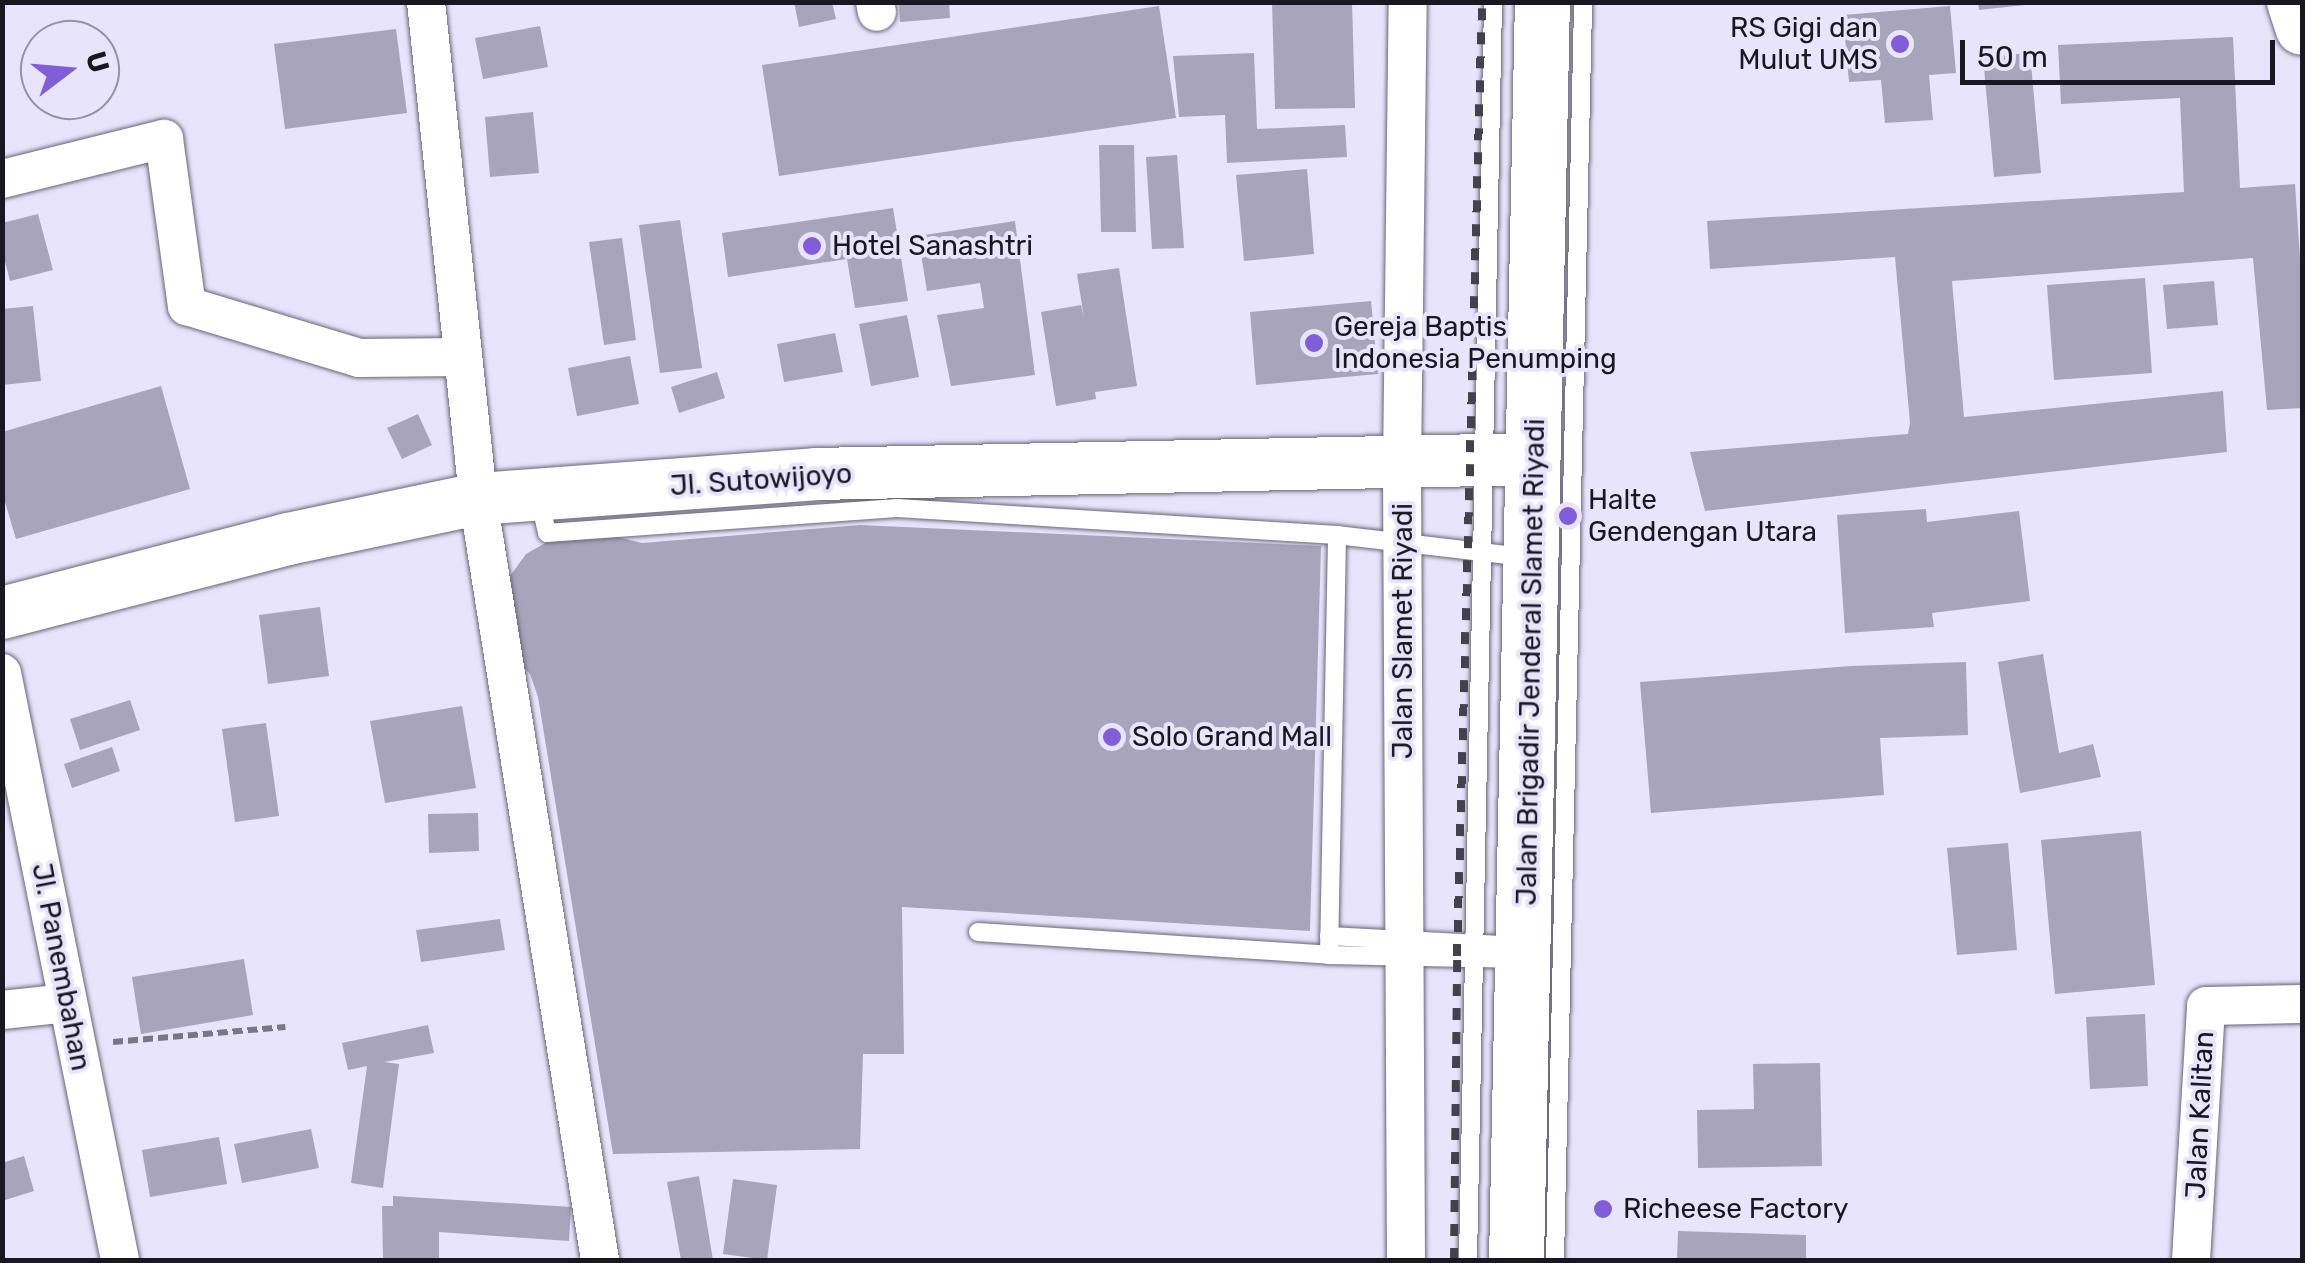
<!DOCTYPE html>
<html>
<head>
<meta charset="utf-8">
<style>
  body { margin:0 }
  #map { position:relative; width:2305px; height:1263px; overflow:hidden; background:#e8e4fc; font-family:Rubik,sans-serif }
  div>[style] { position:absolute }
  .building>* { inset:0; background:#a8a4bb }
  .path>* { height:6px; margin-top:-3px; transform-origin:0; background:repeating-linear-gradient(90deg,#797685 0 10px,transparent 0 15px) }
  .roads { filter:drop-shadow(0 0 2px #69657a) drop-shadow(0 0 2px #69657a) }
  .service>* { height:18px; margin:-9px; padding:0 9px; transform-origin:9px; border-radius:9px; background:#fff }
  .minor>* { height:38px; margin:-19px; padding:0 19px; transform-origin:19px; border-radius:19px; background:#fff }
  .secondary>* { height:52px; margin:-26px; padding:0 26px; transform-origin:26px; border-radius:26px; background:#fff }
  .primary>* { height:55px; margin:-27.5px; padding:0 27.5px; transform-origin:27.5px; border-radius:27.5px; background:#fff }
  .rail>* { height:8px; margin-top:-4px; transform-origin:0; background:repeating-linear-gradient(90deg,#43414c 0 12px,transparent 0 24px) }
  .dots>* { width:28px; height:28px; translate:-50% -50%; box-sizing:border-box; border:5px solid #e8e4fc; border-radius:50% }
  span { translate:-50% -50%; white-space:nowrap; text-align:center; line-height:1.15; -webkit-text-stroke:8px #e8e4fc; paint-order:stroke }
  .poi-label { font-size:28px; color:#19171f }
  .right { translate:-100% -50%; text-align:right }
  .left { translate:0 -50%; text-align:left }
  .street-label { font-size:28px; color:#19171f }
  .frame { position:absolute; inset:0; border:5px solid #19171f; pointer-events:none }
  .north { position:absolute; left:20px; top:20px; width:100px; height:100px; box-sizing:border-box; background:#e8e4fc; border:2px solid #9592a4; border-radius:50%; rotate:74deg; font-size:28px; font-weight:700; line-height:40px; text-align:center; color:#19171f }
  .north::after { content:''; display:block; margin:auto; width:35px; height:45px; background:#815dd7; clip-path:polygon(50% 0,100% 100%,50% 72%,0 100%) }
  .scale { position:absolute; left:1960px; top:40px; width:315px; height:45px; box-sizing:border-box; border:5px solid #19171f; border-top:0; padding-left:12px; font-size:30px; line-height:35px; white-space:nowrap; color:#19171f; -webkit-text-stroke:8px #e8e4fc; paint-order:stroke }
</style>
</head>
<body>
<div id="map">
  <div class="building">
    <div style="clip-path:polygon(794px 2px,832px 2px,836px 19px,799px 27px)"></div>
    <div style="clip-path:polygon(899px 2px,949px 2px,950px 18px,900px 22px)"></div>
    <div style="clip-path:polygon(1272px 2px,1352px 2px,1355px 108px,1275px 109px)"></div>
    <div style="clip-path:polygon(1978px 2px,2025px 2px,2025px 5px,1979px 10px)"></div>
    <div style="clip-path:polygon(1159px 6px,1176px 118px,779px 176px,762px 65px)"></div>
    <div style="clip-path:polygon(1950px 6px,1956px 73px,1929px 75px,1933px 120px,1885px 123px,1881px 80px,1849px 82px,1843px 15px)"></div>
    <div style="clip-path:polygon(540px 26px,548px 67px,483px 79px,475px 38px)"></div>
    <div style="clip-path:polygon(396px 29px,407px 113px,285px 129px,274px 44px)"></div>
    <div style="clip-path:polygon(2233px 37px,2240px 188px,2295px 184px,2302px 288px,2302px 408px,2267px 410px,2253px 258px,1952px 281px,1964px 417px,2223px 391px,2227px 452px,1705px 511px,1690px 452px,1908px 434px,1910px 423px,1895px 257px,1710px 269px,1707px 221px,2184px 192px,2180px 98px,2061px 104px,2058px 45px)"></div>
    <div style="clip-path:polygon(1254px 53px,1257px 129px,1345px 125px,1347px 157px,1227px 163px,1225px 115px,1179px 117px,1173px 56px)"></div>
    <div style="clip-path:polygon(2030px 53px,2041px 173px,1994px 177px,1983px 57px)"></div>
    <div style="clip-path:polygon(533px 112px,539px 173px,490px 177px,485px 117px)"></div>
    <div style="clip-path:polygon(1099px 145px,1134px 145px,1136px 232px,1101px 232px)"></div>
    <div style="clip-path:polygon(1177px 155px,1184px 248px,1152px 249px,1146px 157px)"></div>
    <div style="clip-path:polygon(1307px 169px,1314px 254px,1244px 261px,1236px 175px)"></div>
    <div style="clip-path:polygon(893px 208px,908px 301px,855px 308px,847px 259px,728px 277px,722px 233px)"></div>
    <div style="clip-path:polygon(38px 214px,53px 270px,10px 281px,2px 250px,2px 223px)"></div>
    <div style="clip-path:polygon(680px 220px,702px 368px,660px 373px,639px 225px)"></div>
    <div style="clip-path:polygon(1015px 221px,1035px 375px,951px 386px,937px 315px,984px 308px,980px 283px,927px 291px,918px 236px)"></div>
    <div style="clip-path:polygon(622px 238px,636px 340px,604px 345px,589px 242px)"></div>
    <div style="clip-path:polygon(1119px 268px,1137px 386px,1095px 392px,1096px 399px,1056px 406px,1041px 312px,1081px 305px,1084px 318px,1077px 274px)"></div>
    <div style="clip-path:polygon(2145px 278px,2152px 373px,2054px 380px,2047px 285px)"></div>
    <div style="clip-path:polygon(2214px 281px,2218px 325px,2167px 329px,2163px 285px)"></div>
    <div style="clip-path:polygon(1371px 301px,1378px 374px,1256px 385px,1250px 312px)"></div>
    <div style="clip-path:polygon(33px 306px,41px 381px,2px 385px,2px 309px)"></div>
    <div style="clip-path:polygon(907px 315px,919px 377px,871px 386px,859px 324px)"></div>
    <div style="clip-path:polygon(835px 333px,843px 372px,784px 382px,777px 344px)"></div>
    <div style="clip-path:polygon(630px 356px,639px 404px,577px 416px,568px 368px)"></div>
    <div style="clip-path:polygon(717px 372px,725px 398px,679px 413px,671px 387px)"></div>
    <div style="clip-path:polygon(161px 386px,190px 489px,16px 539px,2px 492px,2px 432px)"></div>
    <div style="clip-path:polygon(418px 414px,432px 445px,402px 459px,387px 428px)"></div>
    <div style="clip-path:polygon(1926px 509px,1927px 522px,2019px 511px,2030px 601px,1932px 613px,1934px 627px,1845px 633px,1837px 515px)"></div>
    <div style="clip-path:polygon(860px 525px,1321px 546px,1310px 931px,902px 907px,904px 1054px,863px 1054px,860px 1149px,613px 1154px,538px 697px,530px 674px,513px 658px,507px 580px,526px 554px,547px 542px,575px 536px,614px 536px,642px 543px)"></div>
    <div style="clip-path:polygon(320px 607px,329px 676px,268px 684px,259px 615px)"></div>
    <div style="clip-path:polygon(2043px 654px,2059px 753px,2093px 744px,2101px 777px,2020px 793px,1998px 662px)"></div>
    <div style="clip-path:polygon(1966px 662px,1968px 735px,1880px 738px,1884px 795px,1651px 813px,1640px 682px,1851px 666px)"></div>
    <div style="clip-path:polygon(130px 700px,140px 730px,80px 750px,70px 719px)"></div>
    <div style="clip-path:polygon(462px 706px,476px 788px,385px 803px,370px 721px)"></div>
    <div style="clip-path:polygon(266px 723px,279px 816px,235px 822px,222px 729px)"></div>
    <div style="clip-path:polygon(112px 747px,120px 771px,72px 788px,64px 764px)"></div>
    <div style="clip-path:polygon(478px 813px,479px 851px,429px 853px,428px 814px)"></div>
    <div style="clip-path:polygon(2141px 831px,2155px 985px,2055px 994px,2041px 840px)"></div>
    <div style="clip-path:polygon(2008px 843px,2017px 950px,1957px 955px,1947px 848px)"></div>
    <div style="clip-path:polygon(500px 919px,505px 950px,421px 962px,416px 930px)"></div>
    <div style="clip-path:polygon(244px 959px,253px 1015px,141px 1034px,132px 977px)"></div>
    <div style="clip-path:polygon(2145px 1014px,2148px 1086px,2090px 1089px,2086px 1017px)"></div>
    <div style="clip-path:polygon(428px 1025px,434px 1053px,384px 1062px,399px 1064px,383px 1188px,351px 1183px,367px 1066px,348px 1070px,342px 1043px)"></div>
    <div style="clip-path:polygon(1820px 1063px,1822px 1166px,1698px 1168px,1697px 1110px,1754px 1109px,1753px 1064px)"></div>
    <div style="clip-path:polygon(311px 1129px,319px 1168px,242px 1183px,234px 1144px)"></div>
    <div style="clip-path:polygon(219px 1137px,227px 1184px,150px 1197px,142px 1150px)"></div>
    <div style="clip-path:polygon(24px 1156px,34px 1191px,2px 1201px,2px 1163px)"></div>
    <div style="clip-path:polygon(699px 1176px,713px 1260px,681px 1260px,667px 1182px)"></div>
    <div style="clip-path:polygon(733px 1179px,777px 1185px,767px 1260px,723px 1254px)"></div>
    <div style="clip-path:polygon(393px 1196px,571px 1207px,569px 1241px,439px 1232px,439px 1260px,383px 1260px,382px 1206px,393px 1206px)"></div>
    <div style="clip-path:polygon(1678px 1231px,1806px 1235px,1806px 1260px,1677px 1260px)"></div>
  </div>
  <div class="path">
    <div style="left:113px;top:1042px;width:173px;rotate:-5deg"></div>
  </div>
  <div class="roads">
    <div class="service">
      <div style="left:539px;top:498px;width:36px;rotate:77deg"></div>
      <div style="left:547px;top:533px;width:351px;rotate:-4.1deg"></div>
      <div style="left:897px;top:508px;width:441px;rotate:3.5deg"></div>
      <div style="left:1337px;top:535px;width:187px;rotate:6.7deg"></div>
      <div style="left:978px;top:932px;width:352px;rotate:3.7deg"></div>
      <div style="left:1329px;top:955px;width:187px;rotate:1.2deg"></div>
      <div style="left:1329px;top:936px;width:190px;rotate:3deg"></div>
      <div style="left:1329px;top:955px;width:420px;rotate:-88.9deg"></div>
      <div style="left:1468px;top:1260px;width:1258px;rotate:-88.86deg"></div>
      <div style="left:1555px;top:1260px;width:1258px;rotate:-88.72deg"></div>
    </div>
    <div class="minor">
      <div style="left:426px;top:2px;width:500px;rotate:84deg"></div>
      <div style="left:478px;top:499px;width:771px;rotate:80.89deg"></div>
      <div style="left:875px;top:2px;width:10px;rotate:79deg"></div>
      <div style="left:2px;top:179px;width:167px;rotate:-13.9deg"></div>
      <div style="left:164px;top:139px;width:169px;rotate:82.2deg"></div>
      <div style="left:187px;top:306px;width:180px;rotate:16.8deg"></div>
      <div style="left:359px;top:358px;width:104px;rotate:-0.6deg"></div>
      <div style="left:2px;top:673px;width:599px;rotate:78.63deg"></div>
      <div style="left:2px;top:1010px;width:66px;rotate:-6.1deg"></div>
      <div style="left:1406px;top:1260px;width:794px;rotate:-90.29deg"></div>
      <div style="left:1402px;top:466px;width:464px;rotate:-89.3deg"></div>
      <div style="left:2191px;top:1260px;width:254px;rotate:-86.6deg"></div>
      <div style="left:2206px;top:1006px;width:96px;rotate:-1.2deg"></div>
    </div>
    <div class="secondary">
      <div style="left:2293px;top:2px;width:28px;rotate:72deg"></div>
      <div style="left:2px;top:613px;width:295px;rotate:-14.5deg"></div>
      <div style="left:288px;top:539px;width:194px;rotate:-11.9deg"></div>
      <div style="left:478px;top:499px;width:339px;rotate:-4.2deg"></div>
      <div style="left:816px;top:474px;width:718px;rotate:-1.2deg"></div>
    </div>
    <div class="primary">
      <div style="left:1516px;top:1260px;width:1258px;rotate:-88.82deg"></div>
    </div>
  </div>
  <div class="rail">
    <div style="left:1454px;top:1260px;width:304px;rotate:-89.4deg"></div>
    <div style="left:1457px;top:956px;width:954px;rotate:-88.5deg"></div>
  </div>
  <div class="dots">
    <div style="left:1900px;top:44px;background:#815dd7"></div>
    <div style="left:812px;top:246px;background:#815dd7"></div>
    <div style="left:1314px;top:343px;background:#815dd7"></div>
    <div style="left:1568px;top:516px;background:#815dd7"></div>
    <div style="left:1112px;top:737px;background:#815dd7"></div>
    <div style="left:1603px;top:1209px;background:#815dd7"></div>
  </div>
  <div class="poi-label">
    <span class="right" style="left:1878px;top:44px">RS Gigi dan<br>Mulut UMS</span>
    <span class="left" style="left:832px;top:246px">Hotel Sanashtri</span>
    <span class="left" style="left:1334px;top:343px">Gereja Baptis<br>Indonesia Penumping</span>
    <span class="left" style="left:1588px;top:516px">Halte<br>Gendengan Utara</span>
    <span class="left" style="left:1132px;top:737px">Solo Grand Mall</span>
    <span class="left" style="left:1623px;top:1209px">Richeese Factory</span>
  </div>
  <div class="street-label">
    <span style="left:761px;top:480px;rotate:-4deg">Jl. Sutowijoyo</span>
    <span style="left:1403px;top:631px;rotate:-90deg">Jalan Slamet Riyadi</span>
    <span style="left:1531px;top:662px;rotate:-89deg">Jalan Brigadir Jenderal Slamet Riyadi</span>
    <span style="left:61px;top:967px;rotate:79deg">Jl. Panembahan</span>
    <span style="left:2200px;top:1115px;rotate:-87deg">Jalan Kalitan</span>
  </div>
  <div class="frame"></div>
  <div class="north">U</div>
  <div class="scale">50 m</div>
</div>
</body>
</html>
